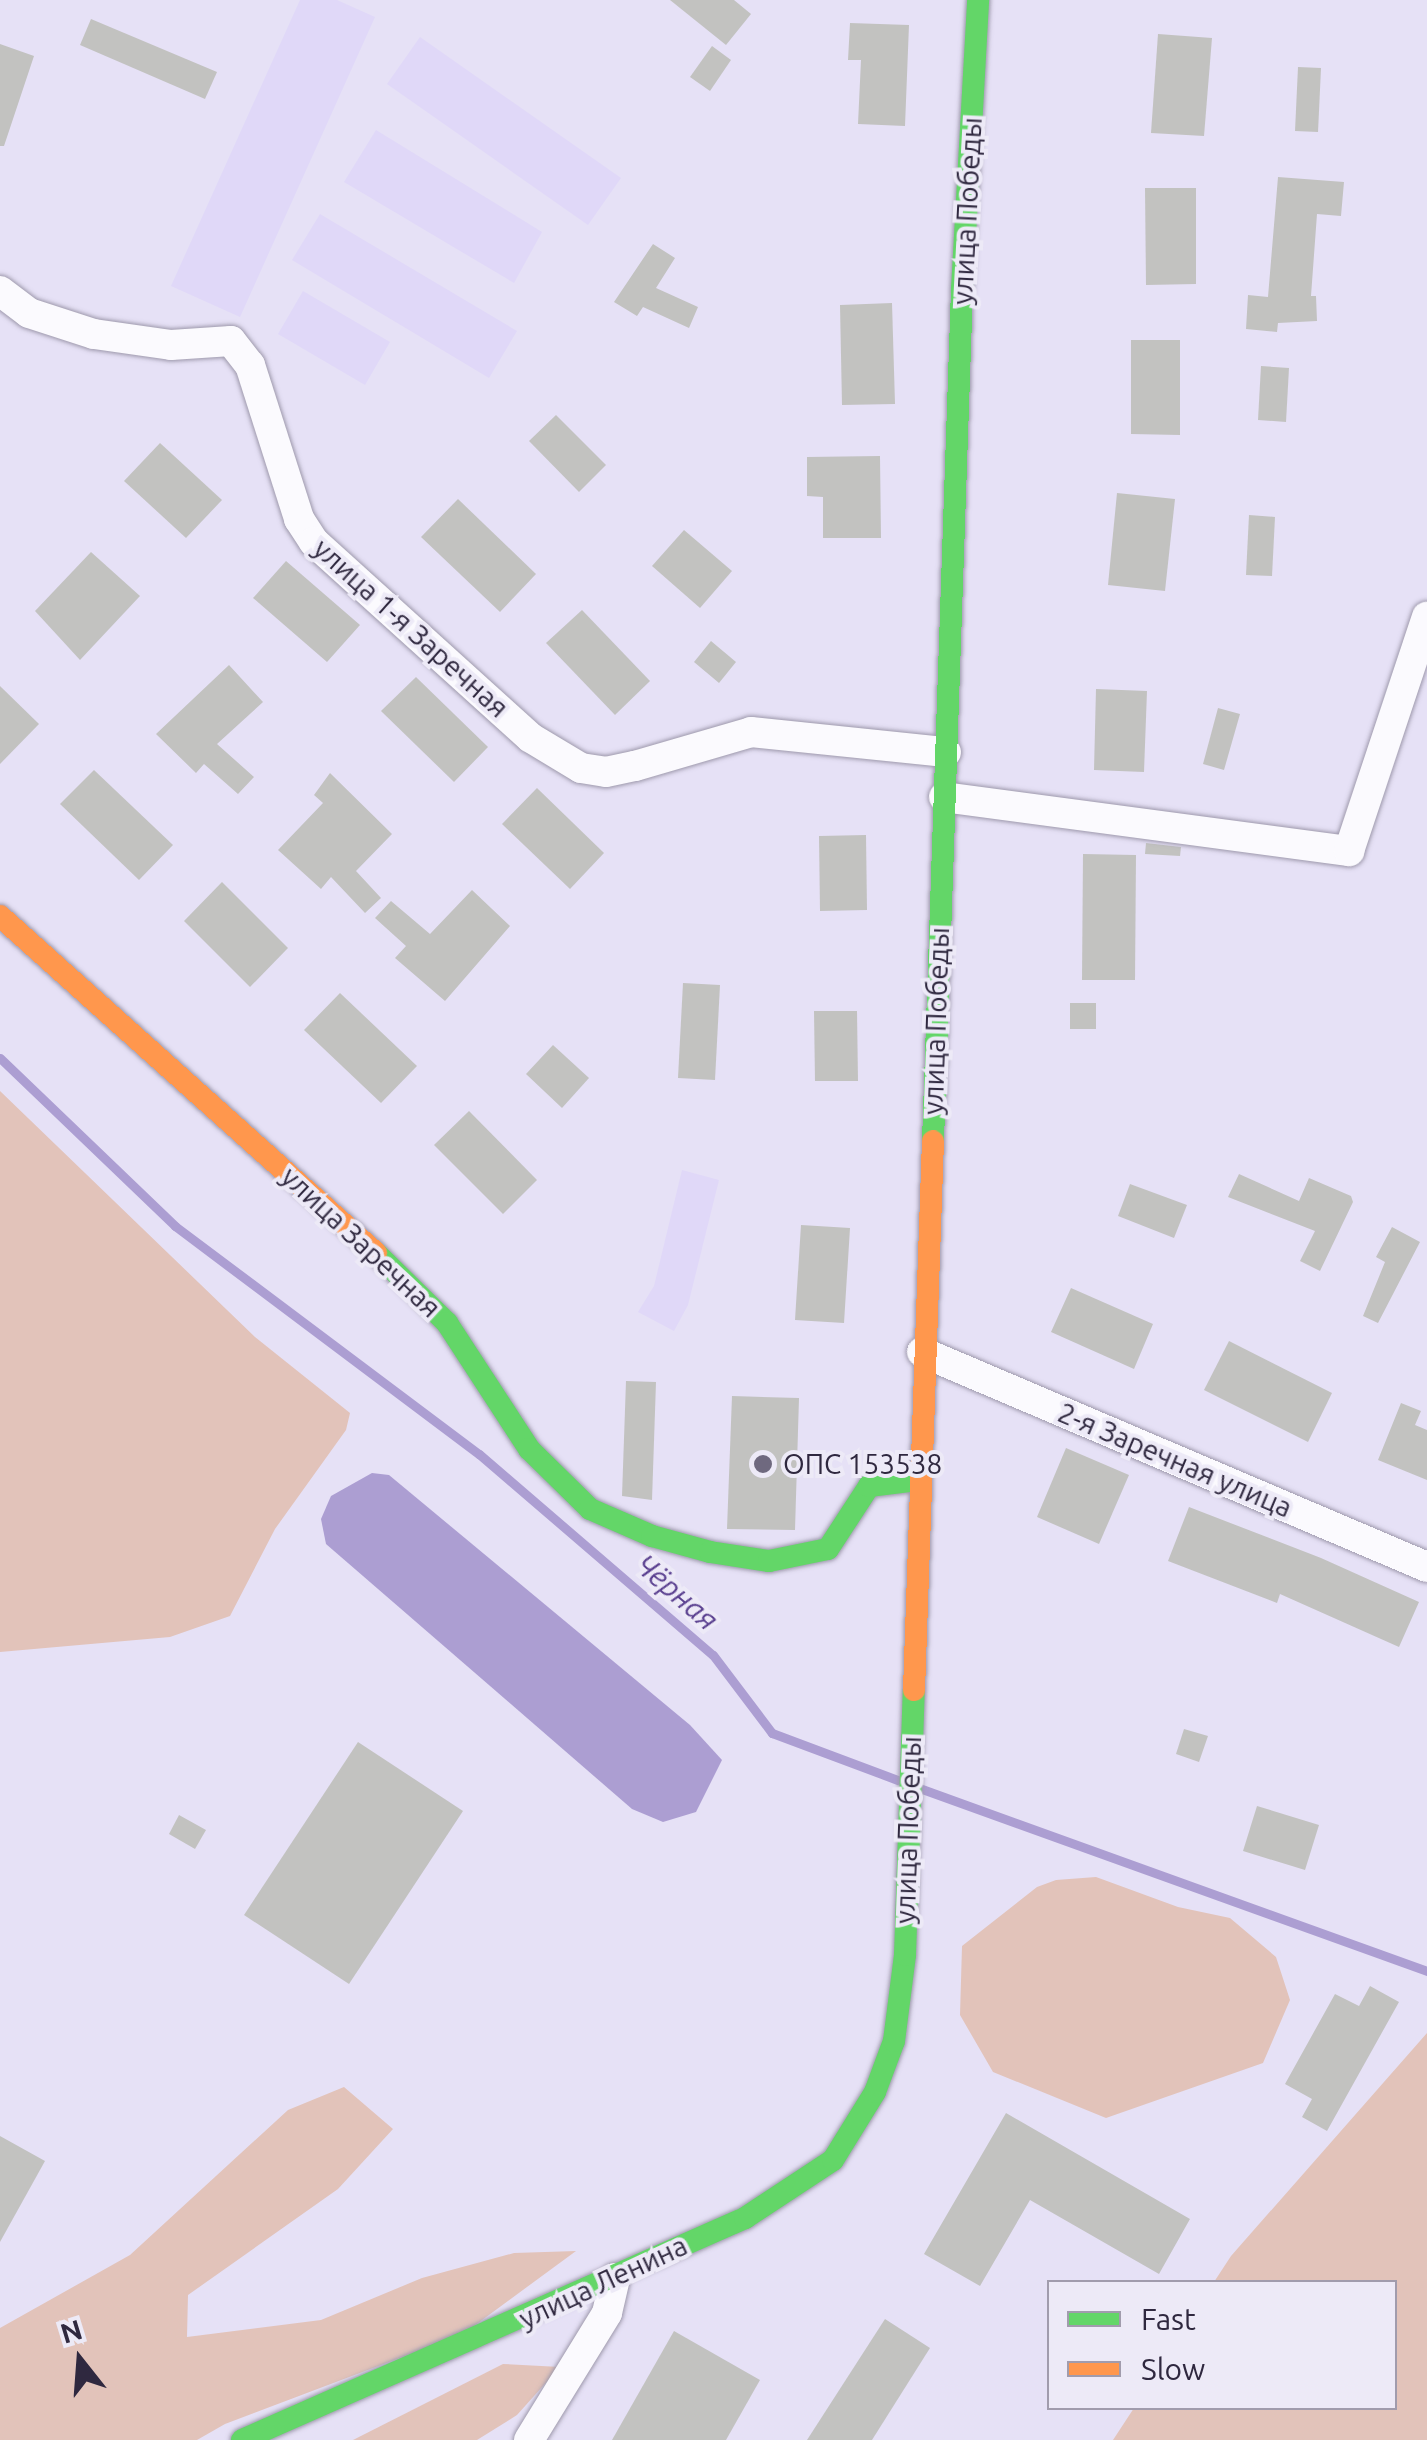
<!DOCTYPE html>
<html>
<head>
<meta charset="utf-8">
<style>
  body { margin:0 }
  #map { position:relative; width:1427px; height:2440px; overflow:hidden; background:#e6e1f6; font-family:Ubuntu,sans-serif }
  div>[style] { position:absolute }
  .built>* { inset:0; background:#e0d8f8 }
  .green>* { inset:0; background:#e2c3ba }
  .water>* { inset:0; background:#ac9ed2 }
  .stream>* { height:9px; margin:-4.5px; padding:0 4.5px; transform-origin:4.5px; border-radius:4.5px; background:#ac9ed2 }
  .building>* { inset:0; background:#c2c2c0 }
  .roads { filter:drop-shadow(0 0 2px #9e99ac) drop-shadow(0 0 2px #9e99ac) }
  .street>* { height:30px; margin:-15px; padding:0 15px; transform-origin:15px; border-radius:15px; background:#fbfafe }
  .fast>* { height:22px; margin:-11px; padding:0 11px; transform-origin:11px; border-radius:11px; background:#63d668 }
  .slow>* { height:22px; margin:-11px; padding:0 11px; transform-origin:11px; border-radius:11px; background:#ff974d }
  .dots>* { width:28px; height:28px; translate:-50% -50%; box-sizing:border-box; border:5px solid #edeaf7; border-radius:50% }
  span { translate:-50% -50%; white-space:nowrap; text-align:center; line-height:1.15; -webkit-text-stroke:8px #edeaf7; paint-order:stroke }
  .street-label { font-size:28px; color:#2f283f }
  .poi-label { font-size:28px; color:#2f283f }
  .left { translate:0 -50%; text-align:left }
  .water-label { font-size:30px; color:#5b4190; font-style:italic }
  .legend { position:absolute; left:1047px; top:2280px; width:350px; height:130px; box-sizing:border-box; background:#edeaf7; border:2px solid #a19cad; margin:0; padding:12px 18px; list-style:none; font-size:30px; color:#2f283f }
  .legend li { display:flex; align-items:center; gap:20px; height:50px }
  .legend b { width:50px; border:2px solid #a19cad }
  .north { position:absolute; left:30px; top:2310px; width:100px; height:100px; -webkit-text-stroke:8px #edeaf7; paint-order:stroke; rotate:343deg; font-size:28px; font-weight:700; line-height:40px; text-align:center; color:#2f283f }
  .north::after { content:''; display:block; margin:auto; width:35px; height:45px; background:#2f283f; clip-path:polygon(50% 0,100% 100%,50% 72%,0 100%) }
</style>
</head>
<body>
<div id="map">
  <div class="built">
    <div style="clip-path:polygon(300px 0,337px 0,375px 17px,240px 317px,171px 286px)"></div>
    <div style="clip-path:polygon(420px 37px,621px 178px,588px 225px,387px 84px)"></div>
    <div style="clip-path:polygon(376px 130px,542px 232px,514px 283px,344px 182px)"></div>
    <div style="clip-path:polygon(320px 214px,517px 331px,489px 378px,292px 260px)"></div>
    <div style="clip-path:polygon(303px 291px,390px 342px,365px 385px,278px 334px)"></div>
    <div style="clip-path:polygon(682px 1170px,719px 1180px,688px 1305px,674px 1331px,638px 1312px,654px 1286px)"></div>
  </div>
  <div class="green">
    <div style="clip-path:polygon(0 1091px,255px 1337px,350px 1413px,346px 1430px,275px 1529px,230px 1616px,170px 1637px,0 1652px)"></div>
    <div style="clip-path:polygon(1096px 1877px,1178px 1907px,1230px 1918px,1276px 1957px,1290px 2000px,1263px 2063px,1106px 2118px,993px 2072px,960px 2015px,962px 1946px,1037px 1887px,1056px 1880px)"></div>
    <div style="clip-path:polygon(1427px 2033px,1427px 2440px,1113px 2440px,1134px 2408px,1394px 2408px,1394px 2282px,1214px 2282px,1231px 2256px)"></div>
    <div style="clip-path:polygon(344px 2087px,393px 2129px,338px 2189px,188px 2295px,187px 2337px,321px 2320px,422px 2278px,514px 2253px,576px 2251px,463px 2334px,225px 2424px,197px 2440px,0 2440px,0 2328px,130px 2255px,288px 2110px)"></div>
    <div style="clip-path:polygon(503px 2364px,560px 2367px,517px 2415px,477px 2440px,353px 2440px)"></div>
  </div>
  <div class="water">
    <div style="clip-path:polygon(372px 1473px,389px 1475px,690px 1725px,722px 1760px,696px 1812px,663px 1822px,632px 1809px,326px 1544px,321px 1519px,331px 1496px)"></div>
  </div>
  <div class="stream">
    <div style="left:0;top:1058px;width:243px;rotate:43.8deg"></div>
    <div style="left:175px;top:1226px;width:380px;rotate:36.9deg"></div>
    <div style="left:479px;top:1454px;width:308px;rotate:40.7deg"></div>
    <div style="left:713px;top:1655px;width:98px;rotate:52.9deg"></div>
    <div style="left:772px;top:1733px;width:134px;rotate:20.5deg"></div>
    <div style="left:922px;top:1789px;width:537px;rotate:19.82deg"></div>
  </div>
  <div class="building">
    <div style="clip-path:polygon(670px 0,734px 0,751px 14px,726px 45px)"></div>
    <div style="clip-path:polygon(91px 19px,217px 72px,205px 99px,80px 45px)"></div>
    <div style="clip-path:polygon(850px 23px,909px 25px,905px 126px,858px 124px,861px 60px,848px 60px)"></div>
    <div style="clip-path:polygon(1158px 34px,1212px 38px,1204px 136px,1151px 133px)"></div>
    <div style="clip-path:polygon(0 44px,34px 56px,4px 146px,0 146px)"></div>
    <div style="clip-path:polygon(712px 46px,731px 60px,710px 91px,690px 77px)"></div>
    <div style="clip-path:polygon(1298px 67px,1321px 68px,1318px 132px,1295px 131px)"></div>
    <div style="clip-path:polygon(1278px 177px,1344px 182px,1341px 216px,1317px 214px,1311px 296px,1316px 296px,1317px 321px,1278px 323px,1277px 332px,1246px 329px,1248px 295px,1268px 297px)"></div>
    <div style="clip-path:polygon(1145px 188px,1196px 188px,1196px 284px,1146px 285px)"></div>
    <div style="clip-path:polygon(653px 244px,675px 258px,656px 288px,698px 307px,689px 328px,643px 307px,637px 316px,614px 302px)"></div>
    <div style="clip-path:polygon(892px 303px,895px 404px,842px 405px,840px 305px)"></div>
    <div style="clip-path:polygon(1131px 340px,1180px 340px,1180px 435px,1131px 434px)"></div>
    <div style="clip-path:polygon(1261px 366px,1289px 368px,1286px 422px,1258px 420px)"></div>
    <div style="clip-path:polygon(556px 415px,606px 465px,579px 492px,529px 441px)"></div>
    <div style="clip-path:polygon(160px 443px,222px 500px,186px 538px,124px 481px)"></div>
    <div style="clip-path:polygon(880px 456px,881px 538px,823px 538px,823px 497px,807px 496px,807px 457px)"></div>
    <div style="clip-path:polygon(1117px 493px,1175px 499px,1165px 591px,1108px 585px)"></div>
    <div style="clip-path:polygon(458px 499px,536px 574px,500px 612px,421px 537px)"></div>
    <div style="clip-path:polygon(1249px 515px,1275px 517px,1272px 576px,1246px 575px)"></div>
    <div style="clip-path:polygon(684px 530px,732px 571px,700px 608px,652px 566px)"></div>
    <div style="clip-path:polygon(91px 552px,140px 596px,80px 660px,35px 611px)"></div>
    <div style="clip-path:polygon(286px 561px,360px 625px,327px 662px,253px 598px)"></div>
    <div style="clip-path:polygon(582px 610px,650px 681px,615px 715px,546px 643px)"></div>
    <div style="clip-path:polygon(711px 641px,736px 662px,719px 683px,694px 662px)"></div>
    <div style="clip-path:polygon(229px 665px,263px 702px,217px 744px,254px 777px,238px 794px,204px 764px,196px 773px,156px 734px)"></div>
    <div style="clip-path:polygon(416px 677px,488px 747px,454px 782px,381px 711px)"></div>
    <div style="clip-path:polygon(0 686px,39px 724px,0 764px)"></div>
    <div style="clip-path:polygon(1096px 689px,1147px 691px,1144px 772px,1094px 770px)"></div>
    <div style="clip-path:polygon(1218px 708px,1240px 714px,1224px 770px,1203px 764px)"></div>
    <div style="clip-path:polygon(94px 770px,173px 845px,139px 880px,60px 804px)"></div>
    <div style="clip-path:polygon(330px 773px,392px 834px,356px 871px,381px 898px,365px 913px,331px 877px,321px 889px,278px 850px,323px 803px,314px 795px)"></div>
    <div style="clip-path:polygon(537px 788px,604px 853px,570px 889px,502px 824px)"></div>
    <div style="clip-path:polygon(866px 835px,867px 910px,820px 911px,819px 836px)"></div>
    <div style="clip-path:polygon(1146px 843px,1181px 847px,1180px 856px,1145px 854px)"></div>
    <div style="clip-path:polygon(1083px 854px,1136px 855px,1135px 980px,1082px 980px)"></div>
    <div style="clip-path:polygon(222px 882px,288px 948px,250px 987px,184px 921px)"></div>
    <div style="clip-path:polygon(472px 890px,510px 926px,445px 1001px,395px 958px,406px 946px,375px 918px,391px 901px,430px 934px)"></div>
    <div style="clip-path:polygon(683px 983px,720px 985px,715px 1080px,678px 1078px)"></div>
    <div style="clip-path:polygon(340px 993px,417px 1066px,381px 1103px,304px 1030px)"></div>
    <div style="clip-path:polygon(1070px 1003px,1096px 1003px,1096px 1029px,1070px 1029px)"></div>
    <div style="clip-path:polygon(814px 1011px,857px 1011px,858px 1081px,815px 1081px)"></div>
    <div style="clip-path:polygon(553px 1045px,589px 1078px,562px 1108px,526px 1074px)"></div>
    <div style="clip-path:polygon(469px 1111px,537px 1180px,503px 1214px,434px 1145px)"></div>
    <div style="clip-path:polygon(1239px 1174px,1299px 1201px,1309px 1178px,1351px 1196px,1353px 1202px,1320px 1271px,1300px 1261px,1315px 1231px,1228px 1197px)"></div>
    <div style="clip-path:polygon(1130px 1184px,1187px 1205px,1174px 1238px,1118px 1216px)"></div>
    <div style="clip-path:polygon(801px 1225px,850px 1228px,844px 1323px,795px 1320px)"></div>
    <div style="clip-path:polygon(1392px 1227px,1420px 1242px,1378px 1323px,1363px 1316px,1385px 1262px,1376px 1257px)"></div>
    <div style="clip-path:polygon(1071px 1288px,1153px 1324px,1134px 1369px,1051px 1332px)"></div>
    <div style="clip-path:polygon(1229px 1341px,1332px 1393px,1308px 1442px,1204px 1390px)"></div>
    <div style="clip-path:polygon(626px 1381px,656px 1382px,652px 1500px,622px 1496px)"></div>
    <div style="clip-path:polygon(732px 1396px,799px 1398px,795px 1530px,727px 1529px)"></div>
    <div style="clip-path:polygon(1401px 1403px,1421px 1411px,1415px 1425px,1427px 1430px,1427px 1480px,1378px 1460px)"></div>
    <div style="clip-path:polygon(1066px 1448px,1129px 1475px,1099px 1544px,1037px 1517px)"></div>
    <div style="clip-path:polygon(1189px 1507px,1321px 1558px,1419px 1602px,1399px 1647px,1280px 1594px,1277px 1603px,1168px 1561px)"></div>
    <div style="clip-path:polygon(1184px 1729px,1208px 1736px,1199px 1762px,1176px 1754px)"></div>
    <div style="clip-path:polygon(358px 1742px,463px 1811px,349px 1984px,244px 1915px)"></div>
    <div style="clip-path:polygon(1257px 1806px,1319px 1825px,1305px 1870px,1243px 1851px)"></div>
    <div style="clip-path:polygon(179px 1815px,206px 1830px,195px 1849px,169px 1834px)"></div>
    <div style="clip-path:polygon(1370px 1986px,1399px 2002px,1327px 2131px,1302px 2117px,1312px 2099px,1285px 2084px,1335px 1994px,1359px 2006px)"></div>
    <div style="clip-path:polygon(1006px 2113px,1190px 2219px,1159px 2274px,1030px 2200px,980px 2286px,924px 2254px)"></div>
    <div style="clip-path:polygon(0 2136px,45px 2161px,0 2242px)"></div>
    <div style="clip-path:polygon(885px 2319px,930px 2348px,872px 2440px,807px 2440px)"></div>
    <div style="clip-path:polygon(674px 2331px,760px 2380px,726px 2440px,612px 2440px)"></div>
  </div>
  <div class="roads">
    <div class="street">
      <div style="left:0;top:291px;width:36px;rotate:37deg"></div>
      <div style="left:29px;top:313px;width:68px;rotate:17.9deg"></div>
      <div style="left:94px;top:334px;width:78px;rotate:8.1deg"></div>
      <div style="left:171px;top:345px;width:60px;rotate:-3.8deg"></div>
      <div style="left:231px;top:341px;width:31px;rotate:52deg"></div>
      <div style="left:250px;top:365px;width:162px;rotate:72.3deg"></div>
      <div style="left:299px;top:519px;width:27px;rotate:57deg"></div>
      <div style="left:314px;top:542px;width:292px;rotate:42.1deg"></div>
      <div style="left:531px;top:738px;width:58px;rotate:31deg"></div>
      <div style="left:581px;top:768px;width:25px;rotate:9deg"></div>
      <div style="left:606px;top:772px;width:30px;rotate:-12deg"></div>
      <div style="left:635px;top:766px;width:121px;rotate:-16.3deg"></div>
      <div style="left:751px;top:732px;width:196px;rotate:5.9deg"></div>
      <div style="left:944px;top:797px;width:409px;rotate:7.6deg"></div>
      <div style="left:1349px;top:851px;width:247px;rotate:-71.6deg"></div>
      <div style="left:922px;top:1352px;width:549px;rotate:23.06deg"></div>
      <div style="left:529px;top:2440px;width:149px;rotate:-58.4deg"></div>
      <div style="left:607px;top:2313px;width:36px;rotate:-77deg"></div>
    </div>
    <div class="fast">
      <div style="left:933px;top:1141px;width:852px;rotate:-88.05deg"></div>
      <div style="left:962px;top:289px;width:289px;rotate:-86.8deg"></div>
      <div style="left:376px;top:1253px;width:100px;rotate:44.6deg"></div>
      <div style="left:447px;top:1323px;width:150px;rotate:56.9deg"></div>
      <div style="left:529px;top:1449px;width:86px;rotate:44.5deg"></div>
      <div style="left:590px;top:1509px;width:68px;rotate:23.5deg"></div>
      <div style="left:652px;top:1536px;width:60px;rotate:15.4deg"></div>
      <div style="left:710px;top:1552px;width:60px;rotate:8.7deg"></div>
      <div style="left:769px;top:1561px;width:60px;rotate:-11.5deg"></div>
      <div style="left:828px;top:1549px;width:75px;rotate:-56.9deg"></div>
      <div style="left:869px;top:1486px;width:49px;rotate:-7deg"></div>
      <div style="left:242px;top:2440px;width:550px;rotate:-23.81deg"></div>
      <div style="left:745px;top:2218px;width:105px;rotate:-33.4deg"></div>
      <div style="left:833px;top:2160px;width:80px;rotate:-58.3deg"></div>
      <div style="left:875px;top:2092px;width:54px;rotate:-69.6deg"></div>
      <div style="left:894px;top:2041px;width:87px;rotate:-82.7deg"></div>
      <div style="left:905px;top:1955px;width:265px;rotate:-88.1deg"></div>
    </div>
    <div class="slow">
      <div style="left:0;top:916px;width:505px;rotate:41.87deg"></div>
      <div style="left:914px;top:1690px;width:549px;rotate:-88.02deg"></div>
    </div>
  </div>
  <div class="dots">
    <div style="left:763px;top:1464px;background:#6f697f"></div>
  </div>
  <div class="street-label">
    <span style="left:967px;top:211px;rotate:-87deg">улица Победы</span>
    <span style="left:411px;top:628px;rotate:42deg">улица 1-я Заречная</span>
    <span style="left:936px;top:1021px;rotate:-88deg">улица Победы</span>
    <span style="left:361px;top:1242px;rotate:43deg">улица Заречная</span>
    <span style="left:1175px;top:1460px;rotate:23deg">2-я Заречная улица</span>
    <span style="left:908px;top:1830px;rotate:-88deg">улица Победы</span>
    <span style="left:603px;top:2282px;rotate:-25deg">улица Ленина</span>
  </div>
  <div class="poi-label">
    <span class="left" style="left:783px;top:1464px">ОПС 153538</span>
  </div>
  <div class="water-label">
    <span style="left:677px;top:1592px;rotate:41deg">Чёрная</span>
  </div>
  <ul class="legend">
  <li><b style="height:12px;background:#63d668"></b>Fast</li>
  <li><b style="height:12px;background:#ff974d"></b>Slow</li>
  </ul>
  <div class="north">N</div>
</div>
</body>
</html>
